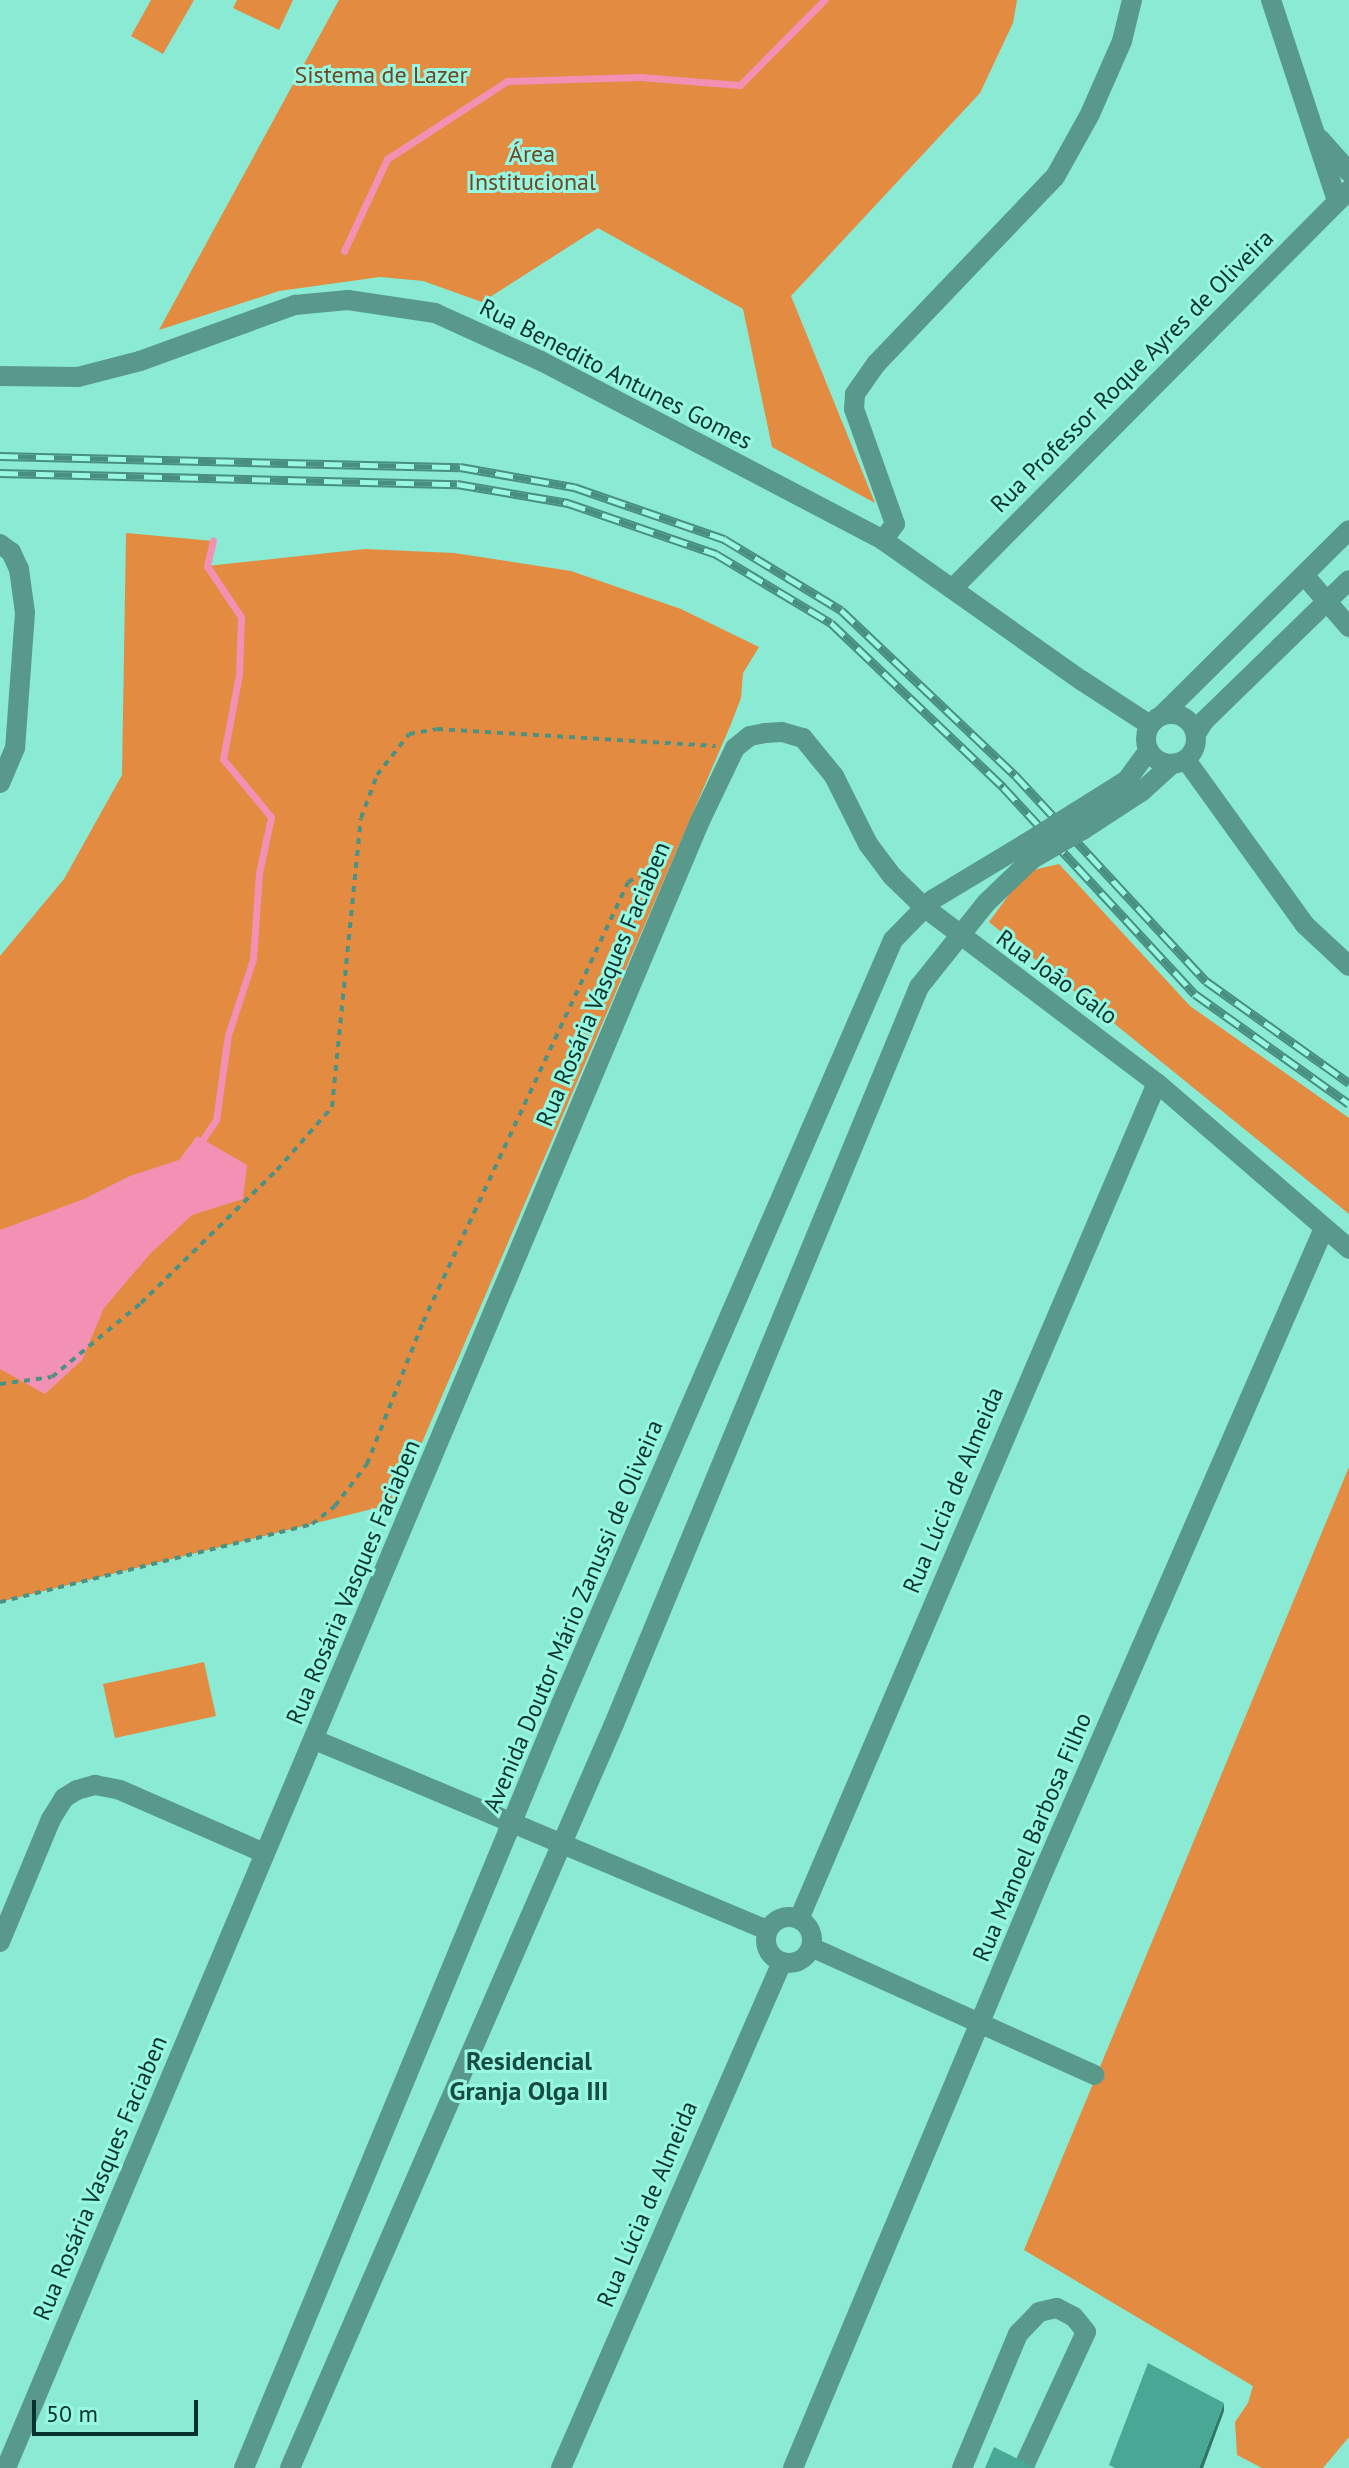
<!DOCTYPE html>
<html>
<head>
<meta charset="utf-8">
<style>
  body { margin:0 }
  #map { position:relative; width:1349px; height:2468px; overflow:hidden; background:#8aead4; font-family:"PT Sans",sans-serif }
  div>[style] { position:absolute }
  .green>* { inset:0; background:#e38b41 }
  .water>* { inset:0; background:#f291b3 }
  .stream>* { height:7px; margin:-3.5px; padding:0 3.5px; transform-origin:3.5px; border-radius:3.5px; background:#f291b3 }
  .path>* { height:4px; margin-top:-2px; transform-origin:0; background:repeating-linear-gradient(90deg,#4c9284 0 6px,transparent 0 12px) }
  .minor>* { height:20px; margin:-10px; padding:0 10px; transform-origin:10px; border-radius:10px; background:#59998b }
  .minor>.ring { margin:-10px; padding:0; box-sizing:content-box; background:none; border:20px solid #59998b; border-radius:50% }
  .rail>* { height:9px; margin-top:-4.5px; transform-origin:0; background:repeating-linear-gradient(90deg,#97f7e1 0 18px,#498f80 0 36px); box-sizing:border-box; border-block:2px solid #498f80 }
  .minor-bridge>* { height:20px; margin:-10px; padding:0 10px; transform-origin:10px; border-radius:10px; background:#59998b }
  .shaded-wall>* { inset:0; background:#327668 }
  .building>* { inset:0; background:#47a995 }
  span { translate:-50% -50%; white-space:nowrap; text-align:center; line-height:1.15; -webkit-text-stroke:6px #97f7e1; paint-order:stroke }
  .park-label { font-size:24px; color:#704726 }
  .street-label { font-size:24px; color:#08332c }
  .neighbourhood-label { font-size:26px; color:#174c42; font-weight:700 }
  .scale { position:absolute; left:32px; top:2400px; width:166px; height:36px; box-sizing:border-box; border:4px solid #08332c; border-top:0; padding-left:10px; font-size:24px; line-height:28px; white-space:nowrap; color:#08332c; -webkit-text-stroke:6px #97f7e1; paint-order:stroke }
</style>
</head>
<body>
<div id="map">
  <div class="green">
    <div style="clip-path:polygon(151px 0,194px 0,163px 54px,131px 36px)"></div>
    <div style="clip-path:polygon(237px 0,293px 0,279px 30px,233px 8px)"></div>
    <div style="clip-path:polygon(339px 0,1017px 0,1013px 23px,980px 93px,791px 296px,875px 503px,772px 447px,743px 309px,598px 228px,482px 302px,423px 281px,380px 277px,279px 291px,159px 330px)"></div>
    <div style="clip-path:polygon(126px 533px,213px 541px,207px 566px,365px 549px,454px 553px,571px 571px,681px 609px,759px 647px,743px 673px,741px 698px,731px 724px,396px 1503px,0 1602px,0 956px,64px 879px,122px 775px)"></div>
    <div style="clip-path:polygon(1059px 864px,1190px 1006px,1349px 1118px,1349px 1214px,989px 922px,1013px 889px,1033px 870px)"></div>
    <div style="clip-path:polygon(1349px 1467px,1349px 2437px,1323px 2468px,1262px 2468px,1237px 2455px,1235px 2422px,1248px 2403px,1253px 2386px,1024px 2250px)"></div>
    <div style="clip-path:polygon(204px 1662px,216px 1716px,115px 1738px,103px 1684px)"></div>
  </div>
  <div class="water">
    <div style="clip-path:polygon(197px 1136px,247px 1165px,243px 1199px,192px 1215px,150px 1254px,104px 1308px,82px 1360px,45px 1394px,0 1369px,0 1230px,84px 1199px,130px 1176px,179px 1160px)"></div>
  </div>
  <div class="stream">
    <div style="left:344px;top:251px;width:102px;rotate:-64.9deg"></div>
    <div style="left:387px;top:159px;width:143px;rotate:-33deg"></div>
    <div style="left:507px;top:81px;width:133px;rotate:-1.7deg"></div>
    <div style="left:640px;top:77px;width:100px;rotate:4.6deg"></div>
    <div style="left:740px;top:85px;width:120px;rotate:-45.3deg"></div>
    <div style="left:199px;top:1145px;width:30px;rotate:-56deg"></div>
    <div style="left:216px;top:1120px;width:86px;rotate:-82deg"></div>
    <div style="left:228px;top:1035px;width:80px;rotate:-71.8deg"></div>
    <div style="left:253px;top:959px;width:86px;rotate:-86deg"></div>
    <div style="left:259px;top:873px;width:57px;rotate:-77.9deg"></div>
    <div style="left:271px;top:817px;width:75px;rotate:-129.6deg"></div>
    <div style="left:223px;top:759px;width:86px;rotate:-79.3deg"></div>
    <div style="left:239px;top:674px;width:57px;rotate:-88deg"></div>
    <div style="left:241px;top:617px;width:61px;rotate:-123.7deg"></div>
    <div style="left:207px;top:566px;width:26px;rotate:-77deg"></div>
  </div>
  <div class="path">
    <div style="left:0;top:1384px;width:52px;rotate:-7.7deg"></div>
    <div style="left:52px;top:1377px;width:116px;rotate:-39.7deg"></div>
    <div style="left:141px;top:1303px;width:190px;rotate:-44.4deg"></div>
    <div style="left:277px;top:1170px;width:84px;rotate:-48.9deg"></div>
    <div style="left:332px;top:1107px;width:290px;rotate:-84.3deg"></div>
    <div style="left:361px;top:818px;width:46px;rotate:-69.6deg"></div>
    <div style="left:377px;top:775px;width:52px;rotate:-52deg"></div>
    <div style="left:409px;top:734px;width:28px;rotate:-10deg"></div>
    <div style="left:437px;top:729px;width:279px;rotate:3.5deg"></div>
    <div style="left:0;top:1602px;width:322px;rotate:-14deg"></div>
    <div style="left:312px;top:1524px;width:29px;rotate:-38deg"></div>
    <div style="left:335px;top:1506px;width:53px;rotate:-52.7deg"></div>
    <div style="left:367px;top:1464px;width:153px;rotate:-68.5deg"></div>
    <div style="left:423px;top:1322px;width:485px;rotate:-65deg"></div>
    <div style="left:628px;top:882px;width:36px;rotate:-30deg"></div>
  </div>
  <div class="minor">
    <div style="left:1271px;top:0;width:212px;rotate:71.8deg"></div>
    <div style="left:1320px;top:139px;width:44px;rotate:48.7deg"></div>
    <div style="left:0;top:376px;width:78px;rotate:0.7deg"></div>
    <div style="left:78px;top:377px;width:64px;rotate:-14.5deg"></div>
    <div style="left:140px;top:361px;width:165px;rotate:-19.9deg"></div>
    <div style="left:295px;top:305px;width:53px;rotate:-5.4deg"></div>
    <div style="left:348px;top:300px;width:88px;rotate:8.5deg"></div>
    <div style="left:435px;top:313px;width:116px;rotate:24.4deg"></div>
    <div style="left:541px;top:361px;width:386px;rotate:27.6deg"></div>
    <div style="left:883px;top:540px;width:242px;rotate:35.3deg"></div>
    <div style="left:1081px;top:680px;width:82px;rotate:33.1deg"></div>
    <div style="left:883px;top:540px;width:20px;rotate:-53deg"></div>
    <div style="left:895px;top:524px;width:122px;rotate:-109.6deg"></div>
    <div style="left:854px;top:409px;width:15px;rotate:-86deg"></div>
    <div style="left:855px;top:394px;width:37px;rotate:-55deg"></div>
    <div style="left:876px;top:364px;width:259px;rotate:-46.3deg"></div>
    <div style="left:1055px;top:177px;width:72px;rotate:-60.9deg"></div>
    <div style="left:1090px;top:114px;width:80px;rotate:-66.3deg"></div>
    <div style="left:1122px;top:41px;width:42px;rotate:-76.3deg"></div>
    <div style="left:0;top:544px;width:14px;rotate:36deg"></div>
    <div style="left:11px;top:552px;width:19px;rotate:65deg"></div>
    <div style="left:19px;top:569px;width:44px;rotate:82.2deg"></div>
    <div style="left:25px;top:613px;width:135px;rotate:94.2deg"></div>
    <div style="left:15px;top:748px;width:38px;rotate:113deg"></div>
    <div style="left:1304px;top:575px;width:69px;rotate:49.1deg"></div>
    <div style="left:952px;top:589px;width:563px;rotate:-45.14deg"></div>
    <div class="ring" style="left:1146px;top:714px;width:30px;height:30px"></div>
    <div style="left:1161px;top:716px;width:264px;rotate:-44.7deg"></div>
    <div style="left:1196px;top:734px;width:15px;rotate:-58deg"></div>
    <div style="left:1204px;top:721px;width:202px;rotate:-44.2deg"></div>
    <div style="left:1186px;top:760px;width:203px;rotate:54.2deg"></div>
    <div style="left:1305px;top:925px;width:60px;rotate:43deg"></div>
    <div style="left:1073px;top:814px;width:64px;rotate:-32.2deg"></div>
    <div style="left:1127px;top:780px;width:37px;rotate:-54deg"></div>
    <div style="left:1084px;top:829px;width:68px;rotate:-33deg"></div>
    <div style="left:1141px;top:792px;width:42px;rotate:-42.1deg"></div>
    <div style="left:315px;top:1740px;width:491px;rotate:22.8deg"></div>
    <div class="ring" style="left:766px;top:1917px;width:26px;height:26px"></div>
    <div style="left:799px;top:1919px;width:909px;rotate:-66.82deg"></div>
    <div style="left:0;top:1942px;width:133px;rotate:-67.5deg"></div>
    <div style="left:51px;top:1819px;width:25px;rotate:-58deg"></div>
    <div style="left:64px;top:1798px;width:15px;rotate:-32deg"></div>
    <div style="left:77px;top:1790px;width:19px;rotate:-16deg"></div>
    <div style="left:95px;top:1785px;width:25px;rotate:11deg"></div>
    <div style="left:120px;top:1790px;width:157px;rotate:23.6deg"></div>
    <div style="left:811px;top:1947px;width:311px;rotate:24.3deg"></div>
    <div style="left:6px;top:2468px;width:1787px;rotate:-67.15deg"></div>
    <div style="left:700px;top:821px;width:81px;rotate:-64.4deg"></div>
    <div style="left:735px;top:748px;width:19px;rotate:-39deg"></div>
    <div style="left:750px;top:736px;width:15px;rotate:-11deg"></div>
    <div style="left:765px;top:733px;width:17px;rotate:-3deg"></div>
    <div style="left:782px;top:732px;width:22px;rotate:16deg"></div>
    <div style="left:803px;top:738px;width:49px;rotate:50.8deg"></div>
    <div style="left:834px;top:776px;width:76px;rotate:63.4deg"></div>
    <div style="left:868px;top:844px;width:40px;rotate:53deg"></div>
    <div style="left:892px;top:876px;width:45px;rotate:44.1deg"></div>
    <div style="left:924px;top:907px;width:292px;rotate:37.1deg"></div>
    <div style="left:1157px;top:1083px;width:254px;rotate:40.8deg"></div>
    <div style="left:244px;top:2468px;width:827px;rotate:-67.47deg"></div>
    <div style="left:561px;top:1704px;width:833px;rotate:-66.51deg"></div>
    <div style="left:893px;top:940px;width:56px;rotate:-45.7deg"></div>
    <div style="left:932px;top:900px;width:109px;rotate:-31.1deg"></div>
    <div style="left:290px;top:2468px;width:811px;rotate:-66.47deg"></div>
    <div style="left:614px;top:1724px;width:798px;rotate:-67.52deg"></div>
    <div style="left:919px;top:987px;width:107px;rotate:-51.4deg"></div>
    <div style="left:986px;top:903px;width:64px;rotate:-43.7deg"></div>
    <div style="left:561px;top:2468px;width:552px;rotate:-66.41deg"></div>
    <div style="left:793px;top:2468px;width:633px;rotate:-67.24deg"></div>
    <div style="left:1038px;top:1884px;width:716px;rotate:-66.44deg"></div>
    <div style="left:962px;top:2468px;width:145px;rotate:-67.3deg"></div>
    <div style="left:1018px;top:2334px;width:30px;rotate:-46deg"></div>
    <div style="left:1039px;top:2312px;width:18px;rotate:-13deg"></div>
    <div style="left:1057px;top:2308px;width:19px;rotate:28deg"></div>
    <div style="left:1074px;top:2317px;width:19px;rotate:51deg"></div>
    <div style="left:1086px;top:2332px;width:143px;rotate:114.8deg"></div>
  </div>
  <div class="rail">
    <div style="left:0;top:456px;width:460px;rotate:1.4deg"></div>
    <div style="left:460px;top:467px;width:116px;rotate:10deg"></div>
    <div style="left:574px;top:487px;width:159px;rotate:19.1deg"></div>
    <div style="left:724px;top:539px;width:137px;rotate:31.3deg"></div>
    <div style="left:841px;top:610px;width:240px;rotate:43.5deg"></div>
    <div style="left:1015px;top:775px;width:281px;rotate:47.2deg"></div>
    <div style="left:1206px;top:981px;width:176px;rotate:35.5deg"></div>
    <div style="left:0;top:473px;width:457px;rotate:1.4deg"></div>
    <div style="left:457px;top:484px;width:113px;rotate:9.7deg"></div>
    <div style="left:568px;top:503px;width:157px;rotate:19deg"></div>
    <div style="left:716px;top:554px;width:134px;rotate:31deg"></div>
    <div style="left:831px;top:623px;width:238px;rotate:43.6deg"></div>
    <div style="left:1003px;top:787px;width:282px;rotate:47.2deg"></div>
    <div style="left:1195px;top:994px;width:189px;rotate:35.5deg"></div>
  </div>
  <div class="minor-bridge">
    <div style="left:1025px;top:844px;width:57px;rotate:-32deg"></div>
    <div style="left:1032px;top:859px;width:60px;rotate:-30deg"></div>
  </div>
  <div class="shaded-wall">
    <div style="clip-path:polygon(1224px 2403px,1224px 2411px,1203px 2468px,1199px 2468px)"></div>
  </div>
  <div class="building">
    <div style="clip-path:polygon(1148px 2363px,1224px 2403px,1199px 2468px,1115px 2468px,1109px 2465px)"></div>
    <div style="clip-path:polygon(994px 2447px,1036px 2468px,985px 2468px)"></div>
  </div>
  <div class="park-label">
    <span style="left:381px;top:75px">Sistema de Lazer</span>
    <span style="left:532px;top:168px">Área<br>Institucional</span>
  </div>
  <div class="street-label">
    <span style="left:1132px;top:371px;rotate:-45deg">Rua Professor Roque Ayres de Oliveira</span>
    <span style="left:616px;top:374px;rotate:27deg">Rua Benedito Antunes Gomes</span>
    <span style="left:1057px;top:977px;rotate:36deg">Rua João Galo</span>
    <span style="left:603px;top:984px;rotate:-67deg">Rua Rosária Vasques Faciaben</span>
    <span style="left:953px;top:1490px;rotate:-67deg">Rua Lúcia de Almeida</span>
    <span style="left:353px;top:1582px;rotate:-67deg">Rua Rosária Vasques Faciaben</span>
    <span style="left:573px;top:1616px;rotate:-67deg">Avenida Doutor Mário Zanussi de Oliveira</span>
    <span style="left:1032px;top:1837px;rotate:-67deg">Rua Manoel Barbosa Filho</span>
    <span style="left:100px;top:2178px;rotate:-67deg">Rua Rosária Vasques Faciaben</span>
    <span style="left:647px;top:2204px;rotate:-67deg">Rua Lúcia de Almeida</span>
  </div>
  <div class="neighbourhood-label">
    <span style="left:529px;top:2076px">Residencial<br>Granja Olga III</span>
  </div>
  <div class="scale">50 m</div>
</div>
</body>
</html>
